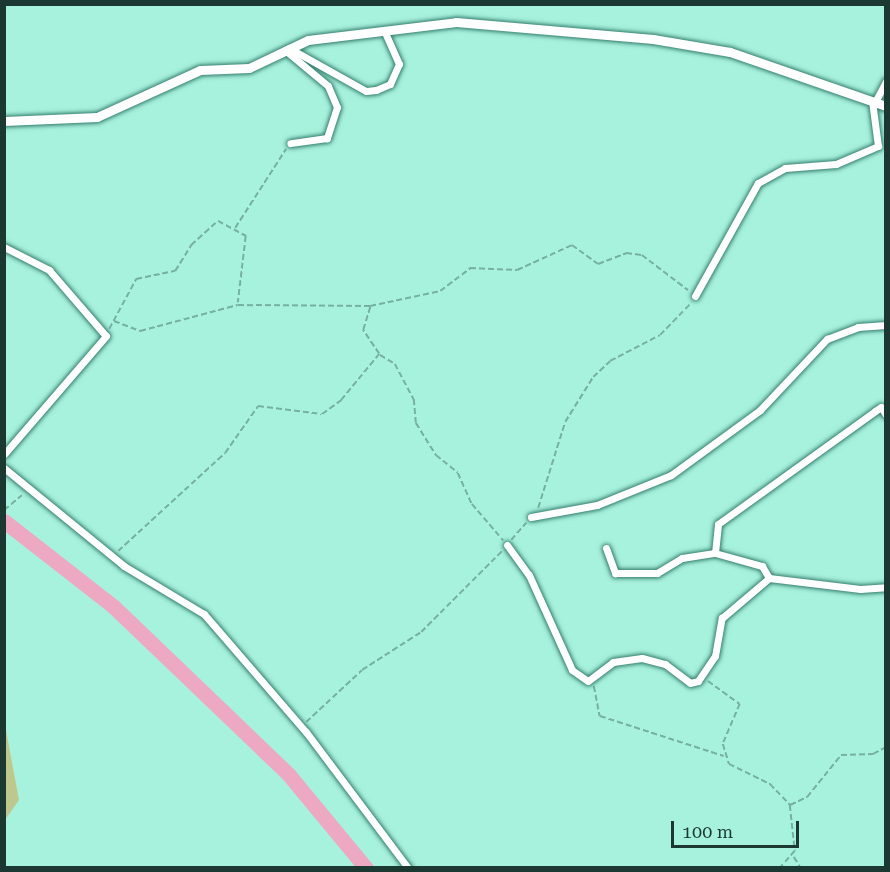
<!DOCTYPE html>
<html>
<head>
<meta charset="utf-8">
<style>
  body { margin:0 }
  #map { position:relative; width:890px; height:872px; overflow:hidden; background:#a7f2dd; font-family:"Roboto Serif",serif }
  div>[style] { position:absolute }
  .green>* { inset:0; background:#bfc88c }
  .river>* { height:15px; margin:-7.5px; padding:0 7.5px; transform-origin:7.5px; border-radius:7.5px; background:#eda9c2 }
  .path>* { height:1.5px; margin-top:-0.75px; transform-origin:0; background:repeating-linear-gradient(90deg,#76b1a0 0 6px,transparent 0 9px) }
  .roads { filter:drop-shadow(0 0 2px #357f6d) drop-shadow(0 0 2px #357f6d) }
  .minor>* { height:7px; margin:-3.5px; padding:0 3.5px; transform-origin:3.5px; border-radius:3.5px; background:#fff }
  .tertiary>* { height:9px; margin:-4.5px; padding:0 4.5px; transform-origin:4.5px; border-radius:4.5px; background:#fff }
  span { translate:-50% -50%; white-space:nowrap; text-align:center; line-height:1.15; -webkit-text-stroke:6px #a7f2dd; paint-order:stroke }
  .frame { position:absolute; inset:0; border:6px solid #1b3931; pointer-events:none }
  .scale { position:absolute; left:671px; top:821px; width:128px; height:27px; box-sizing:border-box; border:3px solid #1b3931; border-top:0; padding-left:8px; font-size:18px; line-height:21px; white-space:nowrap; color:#1b3931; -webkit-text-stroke:4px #a7f2dd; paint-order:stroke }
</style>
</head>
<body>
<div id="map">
  <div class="green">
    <div style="clip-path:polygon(5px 725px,19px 800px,5px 820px,4px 820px)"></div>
  </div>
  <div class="river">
    <div style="left:4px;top:521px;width:140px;rotate:38deg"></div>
    <div style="left:114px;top:607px;width:243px;rotate:43.8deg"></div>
    <div style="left:289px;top:775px;width:121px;rotate:50.4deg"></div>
  </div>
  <div class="path">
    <div style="left:235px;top:228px;width:94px;rotate:-57.2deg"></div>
    <div style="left:114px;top:321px;width:28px;rotate:21deg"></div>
    <div style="left:140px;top:331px;width:101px;rotate:-14.9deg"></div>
    <div style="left:238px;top:305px;width:132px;rotate:0.4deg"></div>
    <div style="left:370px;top:306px;width:72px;rotate:-12.1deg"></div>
    <div style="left:440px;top:291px;width:38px;rotate:-37deg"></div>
    <div style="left:470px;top:268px;width:47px;rotate:2.4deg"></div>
    <div style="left:517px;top:270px;width:60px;rotate:-24.4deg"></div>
    <div style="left:572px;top:245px;width:32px;rotate:36deg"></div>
    <div style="left:598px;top:264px;width:30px;rotate:-21deg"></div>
    <div style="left:626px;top:253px;width:16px;rotate:7deg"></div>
    <div style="left:642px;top:255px;width:58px;rotate:37.3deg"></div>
    <div style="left:109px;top:329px;width:57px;rotate:-61.6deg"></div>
    <div style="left:136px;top:279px;width:40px;rotate:-12deg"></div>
    <div style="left:175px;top:271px;width:31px;rotate:-58deg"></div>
    <div style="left:191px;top:245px;width:36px;rotate:-42deg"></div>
    <div style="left:218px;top:221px;width:32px;rotate:28deg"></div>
    <div style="left:246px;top:236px;width:67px;rotate:96.8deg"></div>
    <div style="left:380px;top:355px;width:17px;rotate:31deg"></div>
    <div style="left:395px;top:364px;width:40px;rotate:62deg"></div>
    <div style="left:414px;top:399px;width:24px;rotate:85deg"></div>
    <div style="left:416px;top:423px;width:38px;rotate:58deg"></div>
    <div style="left:436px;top:455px;width:28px;rotate:39deg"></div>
    <div style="left:458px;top:473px;width:34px;rotate:66deg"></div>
    <div style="left:472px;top:504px;width:48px;rotate:49.3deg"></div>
    <div style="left:538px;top:508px;width:90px;rotate:-72.6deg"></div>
    <div style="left:565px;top:422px;width:53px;rotate:-58.1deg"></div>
    <div style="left:593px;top:377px;width:23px;rotate:-43deg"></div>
    <div style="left:610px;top:361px;width:56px;rotate:-27.5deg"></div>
    <div style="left:660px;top:335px;width:45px;rotate:-45.9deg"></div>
    <div style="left:4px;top:510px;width:23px;rotate:-40deg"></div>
    <div style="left:511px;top:540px;width:23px;rotate:-49deg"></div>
    <div style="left:118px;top:551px;width:145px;rotate:-42.5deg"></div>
    <div style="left:225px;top:453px;width:57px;rotate:-54.9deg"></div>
    <div style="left:258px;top:406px;width:64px;rotate:7.1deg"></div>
    <div style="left:322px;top:414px;width:24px;rotate:-36deg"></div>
    <div style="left:341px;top:400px;width:60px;rotate:-50.4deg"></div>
    <div style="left:379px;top:354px;width:29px;rotate:-124deg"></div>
    <div style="left:363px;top:330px;width:24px;rotate:-73deg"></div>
    <div style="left:708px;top:681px;width:39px;rotate:36deg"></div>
    <div style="left:740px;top:704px;width:43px;rotate:113deg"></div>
    <div style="left:723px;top:744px;width:21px;rotate:73deg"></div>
    <div style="left:729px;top:764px;width:46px;rotate:26deg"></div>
    <div style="left:770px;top:784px;width:29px;rotate:46deg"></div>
    <div style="left:790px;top:805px;width:46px;rotate:83.8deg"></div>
    <div style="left:795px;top:851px;width:23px;rotate:131deg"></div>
    <div style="left:594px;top:686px;width:31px;rotate:79deg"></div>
    <div style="left:600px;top:716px;width:130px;rotate:17.9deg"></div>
    <div style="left:306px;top:722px;width:76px;rotate:-42.9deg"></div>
    <div style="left:362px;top:670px;width:70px;rotate:-32.8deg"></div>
    <div style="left:421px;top:632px;width:115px;rotate:-45deg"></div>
    <div style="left:790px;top:805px;width:19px;rotate:-25deg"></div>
    <div style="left:807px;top:797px;width:54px;rotate:-51deg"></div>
    <div style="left:841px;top:755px;width:32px;rotate:-2deg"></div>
    <div style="left:873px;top:754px;width:15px;rotate:-28deg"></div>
    <div style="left:794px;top:857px;width:13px;rotate:58deg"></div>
  </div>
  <div class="roads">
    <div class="minor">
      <div style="left:289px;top:48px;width:88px;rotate:29.2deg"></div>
      <div style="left:366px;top:91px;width:10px;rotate:-6deg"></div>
      <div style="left:376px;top:90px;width:15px;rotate:-23deg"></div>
      <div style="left:390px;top:84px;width:22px;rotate:-66deg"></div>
      <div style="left:399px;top:64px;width:37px;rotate:-114deg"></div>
      <div style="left:285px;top:50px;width:56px;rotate:39.9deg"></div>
      <div style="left:328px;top:86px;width:23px;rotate:67deg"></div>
      <div style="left:337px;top:107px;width:33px;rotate:108deg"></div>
      <div style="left:327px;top:138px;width:37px;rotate:172deg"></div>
      <div style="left:875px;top:102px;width:24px;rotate:-62deg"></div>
      <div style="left:4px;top:247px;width:51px;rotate:27.1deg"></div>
      <div style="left:49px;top:270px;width:87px;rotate:49.2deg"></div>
      <div style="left:106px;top:336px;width:156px;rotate:130.8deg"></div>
      <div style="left:695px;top:296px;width:129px;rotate:-60.9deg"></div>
      <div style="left:758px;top:183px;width:31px;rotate:-29deg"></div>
      <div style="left:785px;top:168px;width:51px;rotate:-4.5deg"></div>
      <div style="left:836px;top:164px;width:46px;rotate:-23.2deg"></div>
      <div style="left:878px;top:146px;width:45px;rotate:-97.6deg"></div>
      <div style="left:4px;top:468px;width:155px;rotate:39.2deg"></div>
      <div style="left:124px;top:566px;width:93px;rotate:31deg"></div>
      <div style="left:204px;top:614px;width:156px;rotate:49.2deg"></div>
      <div style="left:306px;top:732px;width:170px;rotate:53.1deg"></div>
      <div style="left:531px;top:517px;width:67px;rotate:-10.3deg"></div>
      <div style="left:597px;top:505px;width:80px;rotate:-22.1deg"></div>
      <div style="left:671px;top:475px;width:110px;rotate:-36.1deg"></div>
      <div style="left:760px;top:410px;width:98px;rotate:-46.7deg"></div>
      <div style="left:827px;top:339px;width:33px;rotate:-21deg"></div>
      <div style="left:858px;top:327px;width:28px;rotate:-4deg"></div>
      <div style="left:507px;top:545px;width:37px;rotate:54deg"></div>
      <div style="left:529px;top:575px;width:104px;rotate:65.6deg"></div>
      <div style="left:572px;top:670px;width:19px;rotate:35deg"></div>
      <div style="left:588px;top:681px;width:31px;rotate:-37deg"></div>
      <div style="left:613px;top:662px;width:29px;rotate:-8deg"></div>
      <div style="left:642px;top:658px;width:24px;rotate:15deg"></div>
      <div style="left:665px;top:664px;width:31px;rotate:37deg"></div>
      <div style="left:690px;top:683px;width:8px;rotate:-14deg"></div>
      <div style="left:698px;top:681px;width:30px;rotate:-56deg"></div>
      <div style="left:715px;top:656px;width:39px;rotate:-80deg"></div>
      <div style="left:722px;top:618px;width:62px;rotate:-40.4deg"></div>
      <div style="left:606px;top:548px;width:27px;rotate:70deg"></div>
      <div style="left:615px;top:573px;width:42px"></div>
      <div style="left:657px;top:573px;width:29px;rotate:-31deg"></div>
      <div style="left:682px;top:558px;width:33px;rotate:-9deg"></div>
      <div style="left:715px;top:553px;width:49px;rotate:15.5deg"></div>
      <div style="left:762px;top:566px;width:14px;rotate:60deg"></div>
      <div style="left:769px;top:578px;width:92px;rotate:6.9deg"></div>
      <div style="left:860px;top:589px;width:26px;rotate:-4deg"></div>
      <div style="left:715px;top:553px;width:29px;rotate:-84deg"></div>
      <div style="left:718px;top:524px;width:193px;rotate:-35.7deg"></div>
      <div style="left:875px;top:411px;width:7px;rotate:-34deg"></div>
      <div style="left:881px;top:407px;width:9px;rotate:58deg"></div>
    </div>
    <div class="tertiary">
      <div style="left:4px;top:121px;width:93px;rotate:-2.5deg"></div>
      <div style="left:97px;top:117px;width:113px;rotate:-24.5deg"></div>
      <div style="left:200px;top:70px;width:49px;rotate:-2.3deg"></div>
      <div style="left:249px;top:68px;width:65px;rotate:-25.4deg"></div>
      <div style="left:308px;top:40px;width:149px;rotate:-6.9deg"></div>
      <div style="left:456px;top:22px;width:198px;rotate:4.9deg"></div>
      <div style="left:653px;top:39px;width:78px;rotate:9.6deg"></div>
      <div style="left:730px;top:52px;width:165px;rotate:19.1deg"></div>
    </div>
  </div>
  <div class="frame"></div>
  <div class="scale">100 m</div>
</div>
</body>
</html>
